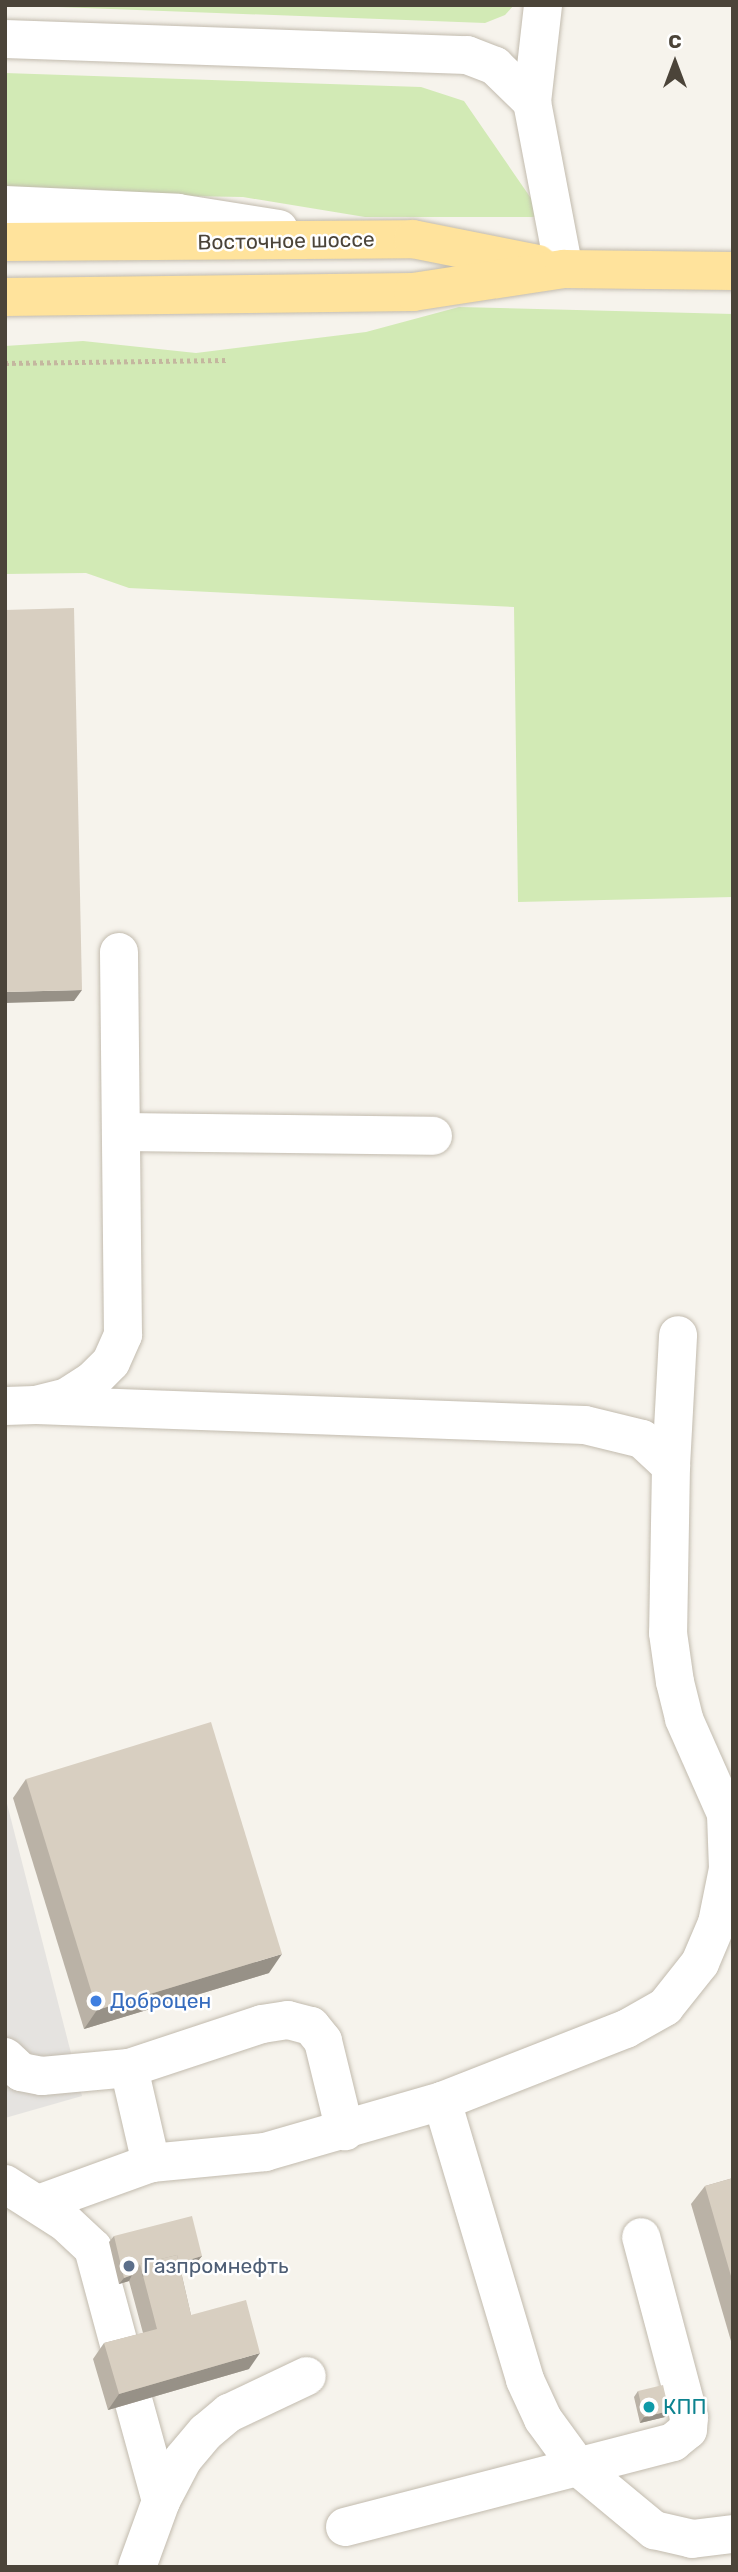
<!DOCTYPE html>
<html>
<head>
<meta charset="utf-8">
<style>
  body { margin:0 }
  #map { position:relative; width:738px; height:2572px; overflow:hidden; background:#f6f3ec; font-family:Rubik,sans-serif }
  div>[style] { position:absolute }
  .green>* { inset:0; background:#d2eab5 }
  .parking>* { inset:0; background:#e5e3e0 }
  .path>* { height:4.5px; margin-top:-2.25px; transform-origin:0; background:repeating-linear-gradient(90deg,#c4b79f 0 3.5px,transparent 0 7px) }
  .roads { filter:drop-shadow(0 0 2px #c2bbae) drop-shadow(0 0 2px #c2bbae) }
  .minor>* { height:38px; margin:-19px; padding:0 19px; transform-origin:19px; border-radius:19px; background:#fff }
  .major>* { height:38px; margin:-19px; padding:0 19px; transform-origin:19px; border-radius:19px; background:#ffe39c }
  .wall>* { inset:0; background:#bab2a6 }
  .shaded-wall>* { inset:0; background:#979187 }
  .building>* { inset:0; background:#d8cfc1 }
  .dots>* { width:19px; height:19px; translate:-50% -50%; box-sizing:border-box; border:4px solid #fff; border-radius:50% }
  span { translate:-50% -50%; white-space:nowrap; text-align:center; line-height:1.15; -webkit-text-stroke:5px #fff; paint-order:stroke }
  .street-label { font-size:21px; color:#4b4439 }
  .shop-label { font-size:21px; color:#366cbe }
  .left { translate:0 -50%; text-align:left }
  .service-label { font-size:21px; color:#4e5e75 }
  .culture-label { font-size:21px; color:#0d838f }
  .frame { position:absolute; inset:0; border:7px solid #4b4439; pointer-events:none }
  .north { position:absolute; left:640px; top:28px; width:70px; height:70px; -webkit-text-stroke:5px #fff; paint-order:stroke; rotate:0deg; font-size:19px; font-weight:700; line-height:28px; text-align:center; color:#4b4439 }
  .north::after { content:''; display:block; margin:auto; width:24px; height:32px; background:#4b4439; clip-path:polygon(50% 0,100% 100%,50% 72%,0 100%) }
</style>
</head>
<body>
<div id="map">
  <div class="green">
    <div style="clip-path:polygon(5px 5px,514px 5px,505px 15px,485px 23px)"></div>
    <div style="clip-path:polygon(5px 73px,421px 87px,464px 101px,537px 207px,537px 217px,365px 217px,243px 197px,5px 193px)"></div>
    <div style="clip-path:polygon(459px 307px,733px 314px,733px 897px,518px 902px,514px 607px,129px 588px,86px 573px,5px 574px,5px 346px,83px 341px,196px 353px,366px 332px)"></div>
  </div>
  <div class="parking">
    <div style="clip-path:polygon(5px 1796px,82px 2096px,5px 2118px)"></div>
  </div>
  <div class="path">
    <div style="left:5px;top:363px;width:222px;rotate:-0.8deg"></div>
  </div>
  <div class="roads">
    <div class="minor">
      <div style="left:5px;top:39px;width:462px;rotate:2deg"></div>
      <div style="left:467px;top:55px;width:30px;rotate:21deg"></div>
      <div style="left:495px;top:66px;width:52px;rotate:44.2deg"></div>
      <div style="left:532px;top:102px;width:98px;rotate:-83.5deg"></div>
      <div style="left:532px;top:102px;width:170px;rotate:79.2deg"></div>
      <div style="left:5px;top:205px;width:173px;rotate:2.6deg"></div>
      <div style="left:178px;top:213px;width:102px;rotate:9deg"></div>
      <div style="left:122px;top:1132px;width:311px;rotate:0.7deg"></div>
      <div style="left:36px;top:1405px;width:549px;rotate:2.09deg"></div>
      <div style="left:585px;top:1425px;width:59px;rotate:13.8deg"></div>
      <div style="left:642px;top:1439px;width:40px;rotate:43deg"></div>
      <div style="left:671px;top:1466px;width:167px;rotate:91deg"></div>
      <div style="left:668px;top:1633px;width:49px;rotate:81.9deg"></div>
      <div style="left:675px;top:1682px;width:38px;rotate:76deg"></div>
      <div style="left:684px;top:1719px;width:104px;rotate:66.1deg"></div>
      <div style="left:5px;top:1406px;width:31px;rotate:-2deg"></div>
      <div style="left:36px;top:1405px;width:32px;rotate:-14deg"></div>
      <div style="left:67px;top:1397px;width:31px;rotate:-33deg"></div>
      <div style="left:93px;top:1380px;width:25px;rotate:-45deg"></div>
      <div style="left:111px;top:1362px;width:30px;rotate:-66deg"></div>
      <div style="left:123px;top:1335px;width:383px;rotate:-90.6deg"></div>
      <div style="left:671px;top:1466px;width:131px;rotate:-86.9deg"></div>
      <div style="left:5px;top:2057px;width:22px;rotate:43deg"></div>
      <div style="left:21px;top:2072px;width:21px;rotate:11deg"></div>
      <div style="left:42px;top:2076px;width:87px;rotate:-5.3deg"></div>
      <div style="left:129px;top:2068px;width:98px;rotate:77deg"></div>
      <div style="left:129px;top:2068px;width:140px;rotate:-18.3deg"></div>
      <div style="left:262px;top:2024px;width:26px;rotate:-9deg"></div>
      <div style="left:288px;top:2020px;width:24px;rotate:15deg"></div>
      <div style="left:311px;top:2026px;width:19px;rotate:51deg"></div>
      <div style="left:323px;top:2041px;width:93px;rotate:76.3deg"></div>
      <div style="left:442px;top:2101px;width:291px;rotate:73.4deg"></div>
      <div style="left:525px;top:2380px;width:43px;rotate:65.2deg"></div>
      <div style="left:543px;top:2419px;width:59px;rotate:53.9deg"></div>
      <div style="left:578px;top:2467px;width:99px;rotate:39.7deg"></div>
      <div style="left:654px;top:2530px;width:39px;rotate:13deg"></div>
      <div style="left:692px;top:2539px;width:41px;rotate:-7deg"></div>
      <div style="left:5px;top:2184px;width:72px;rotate:32.6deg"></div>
      <div style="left:66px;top:2223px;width:37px;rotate:43deg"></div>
      <div style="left:93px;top:2248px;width:108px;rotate:74.9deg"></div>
      <div style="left:38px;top:2204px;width:120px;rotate:-19.9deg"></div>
      <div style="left:151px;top:2163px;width:115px;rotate:-5.5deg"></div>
      <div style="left:265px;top:2152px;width:184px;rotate:-16.1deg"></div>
      <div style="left:442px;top:2101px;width:198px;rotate:-21.4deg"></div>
      <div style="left:626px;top:2029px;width:45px;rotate:-29.4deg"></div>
      <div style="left:665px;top:2007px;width:56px;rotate:-51.5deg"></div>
      <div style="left:700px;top:1963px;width:43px;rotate:-67deg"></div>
      <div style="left:717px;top:1923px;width:55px;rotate:-78.5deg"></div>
      <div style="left:728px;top:1869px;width:55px;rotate:-92.1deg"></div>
      <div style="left:726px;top:1814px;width:7px;rotate:-16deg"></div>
      <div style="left:134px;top:2403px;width:102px;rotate:74.6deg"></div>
      <div style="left:161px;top:2501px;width:70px;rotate:110deg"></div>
      <div style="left:161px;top:2501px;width:47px;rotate:-62.4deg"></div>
      <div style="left:183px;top:2459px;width:35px;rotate:-50deg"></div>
      <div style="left:206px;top:2432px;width:30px;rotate:-40deg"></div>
      <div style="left:229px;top:2413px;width:86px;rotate:-25.4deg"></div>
      <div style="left:345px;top:2527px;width:339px;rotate:-14.5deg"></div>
      <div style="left:673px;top:2442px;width:19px;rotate:-39deg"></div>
      <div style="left:688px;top:2430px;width:13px;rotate:-86deg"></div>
      <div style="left:689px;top:2417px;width:186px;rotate:-104.9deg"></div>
    </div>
    <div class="major">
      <div style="left:5px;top:242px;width:408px;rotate:-0.4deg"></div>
      <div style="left:413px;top:239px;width:127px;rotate:11.3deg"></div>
      <div style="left:5px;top:297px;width:408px;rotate:-0.7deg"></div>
      <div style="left:413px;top:292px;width:153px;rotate:-8.7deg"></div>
      <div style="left:564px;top:269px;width:169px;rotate:0.7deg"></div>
    </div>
  </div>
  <div class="wall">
    <div style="clip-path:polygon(26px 1779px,269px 1973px,84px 2029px,13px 1798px)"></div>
    <div style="clip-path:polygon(733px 2178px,733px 2348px,691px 2204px,705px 2186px)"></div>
    <div style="clip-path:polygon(114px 2236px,202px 2256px,197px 2262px,180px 2267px,191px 2315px,249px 2369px,108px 2410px,93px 2359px,104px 2343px,143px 2333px,129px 2281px,119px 2284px,109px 2242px)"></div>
    <div style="clip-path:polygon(638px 2391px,669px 2411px,665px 2417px,640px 2423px,634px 2397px)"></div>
  </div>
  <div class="shaded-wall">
    <div style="clip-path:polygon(82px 990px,74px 1001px,5px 1003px,5px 992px)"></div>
    <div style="clip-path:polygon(282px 1954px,269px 1973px,84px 2029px,97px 2010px)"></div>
    <div style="clip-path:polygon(202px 2256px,197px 2262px,143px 2277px,142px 2273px)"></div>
    <div style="clip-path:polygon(132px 2275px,129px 2281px,119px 2284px,124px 2278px)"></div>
    <div style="clip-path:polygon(260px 2353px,249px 2369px,108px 2410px,119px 2394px)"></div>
    <div style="clip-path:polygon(669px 2411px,665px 2417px,640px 2423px,644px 2417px)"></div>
  </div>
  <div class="building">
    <div style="clip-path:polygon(74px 608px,82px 990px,5px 992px,5px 610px)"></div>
    <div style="clip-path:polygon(211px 1722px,282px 1954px,97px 2010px,26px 1779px)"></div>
    <div style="clip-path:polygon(733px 2178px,733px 2283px,705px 2186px)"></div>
    <div style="clip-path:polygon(192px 2216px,202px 2256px,179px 2263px,177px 2255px,140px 2264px,132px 2275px,124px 2278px,114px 2236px)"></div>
    <div style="clip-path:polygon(177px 2255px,191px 2315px,246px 2300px,260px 2353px,119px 2394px,104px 2343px,157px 2329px,140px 2264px)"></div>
    <div style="clip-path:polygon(663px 2385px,669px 2411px,644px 2417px,638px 2391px)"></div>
  </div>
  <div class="dots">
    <div style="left:96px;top:2001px;background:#3f7fe0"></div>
    <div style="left:129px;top:2266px;background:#5c6f8a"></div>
    <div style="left:649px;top:2407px;background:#0f9aa8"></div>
  </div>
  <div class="street-label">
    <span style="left:286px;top:241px;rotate:-1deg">Восточное шоссе</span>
  </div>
  <div class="shop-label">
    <span class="left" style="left:110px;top:2001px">Доброцен</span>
  </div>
  <div class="service-label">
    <span class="left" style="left:143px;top:2266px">Газпромнефть</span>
  </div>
  <div class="culture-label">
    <span class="left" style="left:663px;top:2407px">КПП</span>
  </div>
  <div class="frame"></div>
  <div class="north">С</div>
</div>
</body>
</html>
